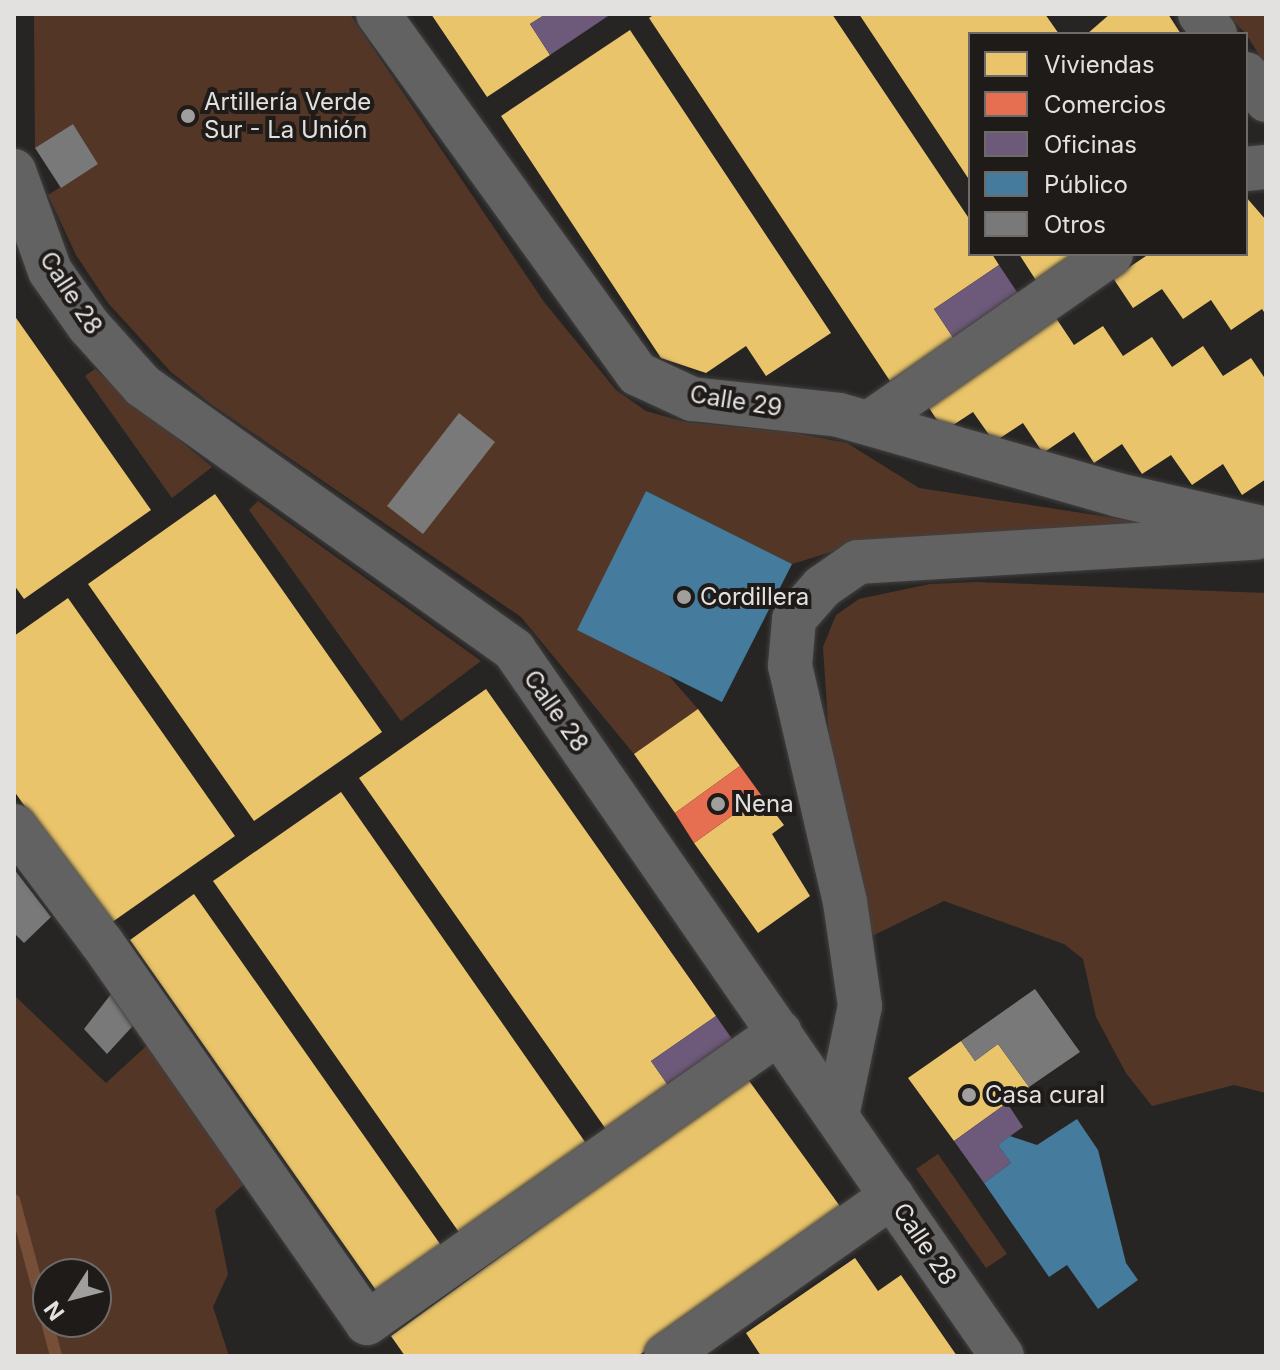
<!DOCTYPE html>
<html>
<head>
<meta charset="utf-8">
<style>
  body { margin:0 }
  #map { position:relative; width:1280px; height:1370px; overflow:hidden; background:#272524; font-family:Inter,sans-serif }
  div>[style] { position:absolute }
  .green>* { inset:0; background:#543627 }
  .homes>* { inset:0; background:#e9c46a }
  .shops>* { inset:0; background:#e76f51 }
  .offices>* { inset:0; background:#6d597a }
  .public>* { inset:0; background:#457b9d }
  .stream>* { height:12px; margin:-6px; padding:0 6px; transform-origin:6px; border-radius:6px; background:#774f39 }
  .building>* { inset:0; background:#797979 }
  .roads { filter:drop-shadow(0 0 2px #42403f) drop-shadow(0 0 2px #42403f) }
  .minor>* { height:44px; margin:-22px; padding:0 22px; transform-origin:22px; border-radius:22px; background:#636262 }
  .dots>* { width:22px; height:22px; translate:-50% -50%; box-sizing:border-box; border:4px solid #1e1b19; border-radius:50% }
  span { translate:-50% -50%; white-space:nowrap; text-align:center; line-height:1.15; -webkit-text-stroke:8px #1e1b19; paint-order:stroke }
  .poi-label { font-size:24px; color:#e3e1e0 }
  .left { translate:0 -50%; text-align:left }
  .street-label { font-size:24px; color:#e3e1e0 }
  .frame { position:absolute; inset:0; border:16px solid #e3e1e0; pointer-events:none }
  .legend { position:absolute; left:968px; top:32px; width:280px; height:224px; box-sizing:border-box; background:#1e1b19; border:2px solid #6d6a69; margin:0; padding:10px 14px; list-style:none; font-size:24px; color:#e3e1e0 }
  .legend li { display:flex; align-items:center; gap:16px; height:40px }
  .legend b { width:40px; border:2px solid #6d6a69 }
  .north { position:absolute; left:32px; top:1258px; width:80px; height:80px; box-sizing:border-box; background:#1e1b19; border:2px solid #6d6a69; border-radius:50%; rotate:234deg; font-size:22px; font-weight:700; line-height:32px; text-align:center; color:#e3e1e0 }
  .north::after { content:''; display:block; margin:auto; width:28px; height:36px; background:#a19f9e; clip-path:polygon(50% 0,100% 100%,50% 72%,0 100%) }
</style>
</head>
<body>
<div id="map">
  <div class="green">
    <div style="clip-path:polygon(34px 14px,350px 14px,544px 302px,616px 390px,646px 411px,685px 422px,789px 432px,847px 443px,919px 488px,1206px 532px,867px 541px,792px 564px,646px 491px,578px 630px,668px 675px,698px 709px,634px 754px,521px 617px,211px 404px,171px 372px,108px 303px,76px 255px,48px 195px,98px 164px,73px 124px,35px 148px)"></div>
    <div style="clip-path:polygon(1227px 14px,1266px 14px,1266px 66px,1246px 34px)"></div>
    <div style="clip-path:polygon(95px 369px,133px 402px,212px 467px,172px 498px,85px 376px)"></div>
    <div style="clip-path:polygon(258px 501px,481px 661px,401px 721px,249px 510px)"></div>
    <div style="clip-path:polygon(977px 582px,1266px 593px,1266px 1093px,1234px 1085px,1152px 1106px,1126px 1073px,1096px 1017px,1083px 959px,1064px 944px,944px 901px,872px 936px,830px 754px,823px 647px,836px 615px,859px 599px,930px 584px)"></div>
    <div style="clip-path:polygon(evenodd,14px 995px,106px 1083px,155px 1038px,250px 1179px,215px 1210px,228px 1274px,213px 1307px,229px 1356px,14px 1356px,14px 995px,48px 1274px,96px 1274px,96px 1322px,48px 1322px,48px 1274px)"></div>
    <div style="clip-path:polygon(938px 1154px,1007px 1254px,986px 1268px,916px 1169px)"></div>
  </div>
  <div class="homes">
    <div style="clip-path:polygon(431px 14px,546px 14px,530px 24px,550px 55px,487px 97px)"></div>
    <div style="clip-path:polygon(655px 14px,832px 14px,970px 220px,970px 254px,992px 254px,999px 265px,934px 309px,954px 339px,890px 381px,649px 18px)"></div>
    <div style="clip-path:polygon(859px 14px,1045px 14px,1059px 34px,970px 34px,970px 181px)"></div>
    <div style="clip-path:polygon(1110px 14px,1168px 14px,1181px 34px,1087px 34px)"></div>
    <div style="clip-path:polygon(630px 30px,831px 333px,766px 376px,746px 346px,706px 373px,661px 358px,501px 116px)"></div>
    <div style="clip-path:polygon(1246px 197px,1266px 220px,1266px 315px,1262px 309px,1231px 330px,1211px 300px,1183px 319px,1162px 289px,1133px 308px,1113px 278px,1149px 254px,1246px 254px)"></div>
    <div style="clip-path:polygon(1019px 254px,1080px 254px,1037px 282px)"></div>
    <div style="clip-path:polygon(14px 315px,151px 510px,24px 599px,14px 585px)"></div>
    <div style="clip-path:polygon(1054px 315px,1074px 345px,1103px 326px,1123px 356px,1152px 337px,1172px 367px,1203px 346px,1223px 376px,1251px 358px,1266px 380px,1266px 479px,1242px 495px,1223px 464px,1192px 485px,1171px 455px,1142px 474px,1122px 444px,1094px 463px,1074px 432px,1043px 453px,1023px 423px,994px 442px,973px 412px,944px 431px,924px 400px)"></div>
    <div style="clip-path:polygon(215px 494px,382px 732px,254px 821px,88px 584px)"></div>
    <div style="clip-path:polygon(68px 598px,235px 836px,108px 925px,14px 791px,14px 636px)"></div>
    <div style="clip-path:polygon(486px 689px,716px 1016px,651px 1061px,672px 1091px,610px 1135px,359px 778px)"></div>
    <div style="clip-path:polygon(698px 709px,740px 766px,675px 813px,634px 754px)"></div>
    <div style="clip-path:polygon(341px 792px,590px 1149px,463px 1238px,213px 881px)"></div>
    <div style="clip-path:polygon(761px 795px,784px 825px,772px 834px,810px 896px,758px 933px,694px 843px)"></div>
    <div style="clip-path:polygon(194px 894px,445px 1251px,380px 1296px,130px 940px)"></div>
    <div style="clip-path:polygon(961px 1041px,975px 1061px,998px 1044px,1029px 1087px,954px 1141px,908px 1078px)"></div>
    <div style="clip-path:polygon(747px 1078px,842px 1209px,638px 1356px,405px 1356px,391px 1336px)"></div>
    <div style="clip-path:polygon(855px 1258px,878px 1291px,901px 1275px,957px 1356px,761px 1356px,746px 1333px)"></div>
  </div>
  <div class="shops">
    <div style="clip-path:polygon(740px 766px,761px 795px,694px 843px,675px 813px)"></div>
  </div>
  <div class="offices">
    <div style="clip-path:polygon(546px 14px,611px 14px,550px 55px,530px 24px)"></div>
    <div style="clip-path:polygon(999px 265px,1019px 295px,954px 339px,934px 309px)"></div>
    <div style="clip-path:polygon(716px 1016px,737px 1046px,672px 1091px,651px 1061px)"></div>
    <div style="clip-path:polygon(1007px 1103px,1023px 1127px,998px 1145px,1011px 1163px,984px 1183px,954px 1141px)"></div>
  </div>
  <div class="public">
    <div style="clip-path:polygon(646px 491px,792px 564px,722px 702px,577px 630px)"></div>
    <div style="clip-path:polygon(1077px 1119px,1098px 1150px,1126px 1263px,1138px 1280px,1098px 1309px,1067px 1265px,1049px 1277px,984px 1183px,1011px 1163px,998px 1145px,1010px 1136px,1037px 1145px)"></div>
  </div>
  <div class="stream">
    <div style="left:14px;top:1200px;width:162px;rotate:74.9deg"></div>
  </div>
  <div class="building">
    <div style="clip-path:polygon(73px 124px,98px 164px,61px 188px,35px 148px)"></div>
    <div style="clip-path:polygon(459px 413px,495px 442px,423px 534px,387px 506px)"></div>
    <div style="clip-path:polygon(14px 869px,51px 917px,24px 943px,14px 933px)"></div>
    <div style="clip-path:polygon(118px 985px,142px 1016px,107px 1054px,84px 1029px)"></div>
    <div style="clip-path:polygon(1035px 989px,1080px 1052px,1029px 1087px,998px 1044px,975px 1061px,961px 1041px)"></div>
  </div>
  <div class="roads">
    <div class="minor">
      <div style="left:378px;top:14px;width:444px;rotate:54.2deg"></div>
      <div style="left:638px;top:374px;width:60px;rotate:24.8deg"></div>
      <div style="left:692px;top:399px;width:148px;rotate:6.2deg"></div>
      <div style="left:839px;top:415px;width:290px;rotate:16deg"></div>
      <div style="left:1118px;top:495px;width:152px;rotate:12.9deg"></div>
      <div style="left:1200px;top:14px;width:25px;rotate:53deg"></div>
      <div style="left:1246px;top:74px;width:33px;rotate:52deg"></div>
      <div style="left:1246px;top:169px;width:20px;rotate:-6deg"></div>
      <div style="left:14px;top:171px;width:106px;rotate:70.2deg"></div>
      <div style="left:50px;top:271px;width:67px;rotate:54.7deg"></div>
      <div style="left:89px;top:326px;width:81px;rotate:48deg"></div>
      <div style="left:143px;top:386px;width:455px;rotate:35.4deg"></div>
      <div style="left:514px;top:650px;width:858px;rotate:55.35deg"></div>
      <div style="left:869px;top:423px;width:295px;rotate:-34.9deg"></div>
      <div style="left:14px;top:826px;width:146px;rotate:53.1deg"></div>
      <div style="left:102px;top:943px;width:463px;rotate:55.1deg"></div>
      <div style="left:367px;top:1323px;width:505px;rotate:-35.17deg"></div>
      <div style="left:837px;top:1116px;width:112px;rotate:-78.2deg"></div>
      <div style="left:860px;top:1006px;width:105px;rotate:-98.2deg"></div>
      <div style="left:845px;top:902px;width:242px;rotate:-103.1deg"></div>
      <div style="left:790px;top:666px;width:47px;rotate:-85.1deg"></div>
      <div style="left:794px;top:619px;width:43px;rotate:-48.8deg"></div>
      <div style="left:822px;top:587px;width:44px;rotate:-34.8deg"></div>
      <div style="left:858px;top:562px;width:399px;rotate:-3.5deg"></div>
      <div style="left:666px;top:1356px;width:277px;rotate:-35.3deg"></div>
    </div>
  </div>
  <div class="dots">
    <div style="left:188px;top:116px;background:#a19f9e"></div>
    <div style="left:684px;top:597px;background:#a19f9e"></div>
    <div style="left:718px;top:804px;background:#a19f9e"></div>
    <div style="left:969px;top:1095px;background:#a19f9e"></div>
  </div>
  <div class="poi-label">
    <span class="left" style="left:204px;top:116px">Artillería Verde<br>Sur - La Unión</span>
    <span class="left" style="left:700px;top:597px">Cordillera</span>
    <span class="left" style="left:734px;top:804px">Nena</span>
    <span class="left" style="left:985px;top:1095px">Casa cural</span>
  </div>
  <div class="street-label">
    <span style="left:71px;top:293px;rotate:57deg">Calle 28</span>
    <span style="left:736px;top:401px;rotate:9deg">Calle 29</span>
    <span style="left:556px;top:711px;rotate:55deg">Calle 28</span>
    <span style="left:925px;top:1244px;rotate:56deg">Calle 28</span>
  </div>
  <div class="frame"></div>
  <ul class="legend">
  <li><b style="height:22px;background:#e9c46a"></b>Viviendas</li>
  <li><b style="height:22px;background:#e76f51"></b>Comercios</li>
  <li><b style="height:22px;background:#6d597a"></b>Oficinas</li>
  <li><b style="height:22px;background:#457b9d"></b>Público</li>
  <li><b style="height:22px;background:#797979"></b>Otros</li>
  </ul>
  <div class="north">N</div>
</div>
</body>
</html>
